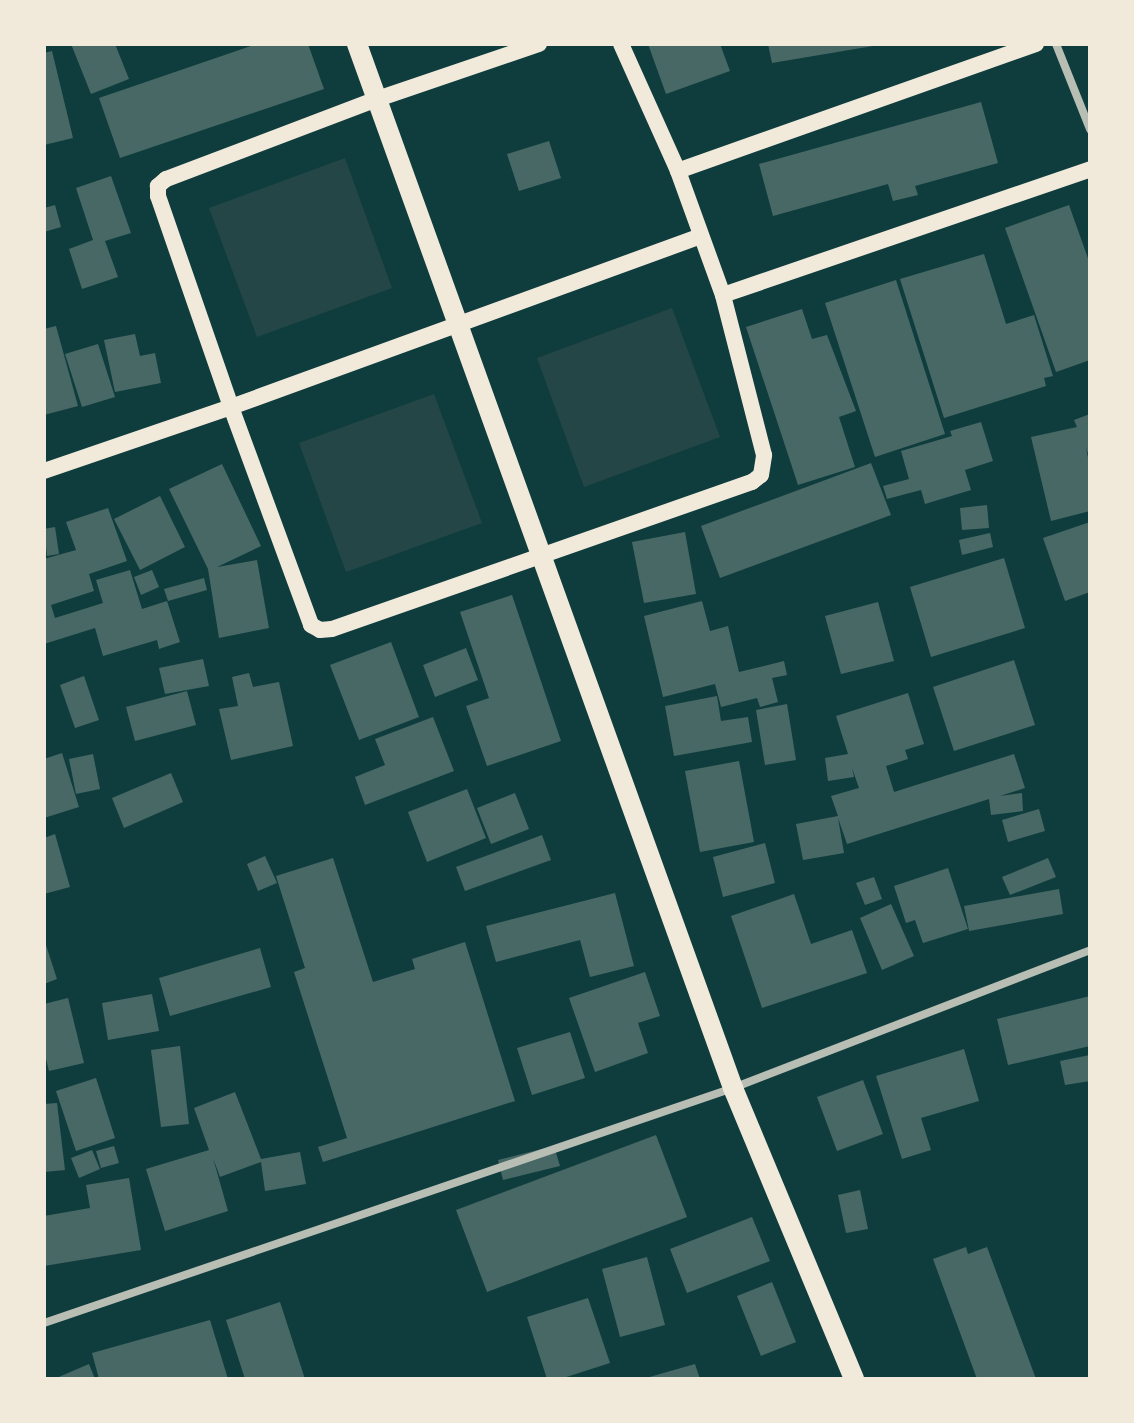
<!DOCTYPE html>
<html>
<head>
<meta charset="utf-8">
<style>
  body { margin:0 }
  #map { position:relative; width:1134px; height:1423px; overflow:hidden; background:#0f3d3e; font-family:"Source Serif 4",serif }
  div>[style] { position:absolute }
  .green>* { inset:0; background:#244646 }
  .building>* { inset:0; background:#486865 }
  .minor>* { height:8px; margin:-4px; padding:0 4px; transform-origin:4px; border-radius:4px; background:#b8beb3 }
  .secondary>* { height:16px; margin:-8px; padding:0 8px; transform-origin:8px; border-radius:8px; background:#f1e9da }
  .primary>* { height:20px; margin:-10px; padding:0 10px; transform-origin:10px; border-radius:10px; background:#f1e9da }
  span { translate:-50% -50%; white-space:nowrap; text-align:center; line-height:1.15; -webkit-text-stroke:8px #f1e9da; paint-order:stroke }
  .frame { position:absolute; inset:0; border:46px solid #f1e9da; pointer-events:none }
</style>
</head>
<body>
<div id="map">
  <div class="green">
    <div style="clip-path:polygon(345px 158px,392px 288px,257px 337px,209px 208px)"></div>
    <div style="clip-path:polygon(672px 308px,720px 437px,584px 487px,537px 358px)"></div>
    <div style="clip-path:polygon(434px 394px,482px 523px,346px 572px,299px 443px)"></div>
  </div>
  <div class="building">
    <div style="clip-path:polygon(71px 44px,115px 44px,129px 79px,91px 94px)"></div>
    <div style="clip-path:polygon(257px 44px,308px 44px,324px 89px,120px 158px,99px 98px)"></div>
    <div style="clip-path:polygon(648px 44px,720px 44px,730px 71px,666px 94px)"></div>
    <div style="clip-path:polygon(768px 44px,873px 44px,873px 46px,772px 63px)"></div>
    <div style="clip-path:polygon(52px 51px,73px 138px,44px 145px,44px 53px)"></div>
    <div style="clip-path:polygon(981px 102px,998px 163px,915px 186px,918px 195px,893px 201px,888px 184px,773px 216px,759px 164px)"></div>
    <div style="clip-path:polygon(549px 141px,561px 178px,519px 191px,507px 154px)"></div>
    <div style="clip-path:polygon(111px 176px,131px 233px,105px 241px,118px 277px,82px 289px,69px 249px,93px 240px,76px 188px)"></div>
    <div style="clip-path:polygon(55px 205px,61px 227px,44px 232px,44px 208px)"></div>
    <div style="clip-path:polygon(1069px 205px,1090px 264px,1090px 360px,1056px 372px,1005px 228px)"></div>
    <div style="clip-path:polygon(984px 254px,1006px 324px,1034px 315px,1053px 376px,1044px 378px,1046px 386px,944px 418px,900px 279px)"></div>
    <div style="clip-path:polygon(896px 280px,945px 434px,875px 457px,825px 303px)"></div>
    <div style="clip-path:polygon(802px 309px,812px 339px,827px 335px,856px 411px,839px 417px,855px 467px,798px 485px,746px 327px)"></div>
    <div style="clip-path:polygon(56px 326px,78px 406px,44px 415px,44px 329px)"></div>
    <div style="clip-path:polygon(135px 334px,140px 356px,155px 353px,161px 383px,115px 392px,104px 340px)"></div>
    <div style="clip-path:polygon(98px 344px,115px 397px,82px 407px,65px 354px)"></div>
    <div style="clip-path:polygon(1090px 414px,1090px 459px,1086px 448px,1090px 467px,1090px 511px,1051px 521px,1031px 437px,1077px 427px,1074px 420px)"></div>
    <div style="clip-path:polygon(981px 422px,993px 461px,965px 470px,971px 490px,925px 504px,921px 490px,887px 499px,883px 486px,909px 479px,901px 451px,952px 436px,950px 431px)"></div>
    <div style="clip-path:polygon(871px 463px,891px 515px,720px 578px,701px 526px)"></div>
    <div style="clip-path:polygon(222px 464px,261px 546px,217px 567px,257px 560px,269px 628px,219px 638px,208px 569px,169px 489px)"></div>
    <div style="clip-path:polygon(160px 496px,185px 547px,140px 570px,114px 519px)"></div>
    <div style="clip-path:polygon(987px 505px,989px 528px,962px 530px,960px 508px)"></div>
    <div style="clip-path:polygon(108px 508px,127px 561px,89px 574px,94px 591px,51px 605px,55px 618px,103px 603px,96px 580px,130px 570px,142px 609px,167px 601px,180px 642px,159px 649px,157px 640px,103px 656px,95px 628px,44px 644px,44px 559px,76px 550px,66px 522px)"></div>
    <div style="clip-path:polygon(1090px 522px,1090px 592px,1065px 601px,1043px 538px)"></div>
    <div style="clip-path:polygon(55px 527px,59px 554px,47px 556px,44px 529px)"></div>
    <div style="clip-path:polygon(685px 532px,696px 594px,644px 603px,632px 542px)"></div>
    <div style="clip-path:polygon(990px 533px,993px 547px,962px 555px,959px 540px)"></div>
    <div style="clip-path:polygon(1004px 558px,1025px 628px,931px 657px,910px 587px)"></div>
    <div style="clip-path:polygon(152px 570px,159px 587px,141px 595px,134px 577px)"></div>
    <div style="clip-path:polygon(204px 578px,207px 590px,168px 601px,164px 589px)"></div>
    <div style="clip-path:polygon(512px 595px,561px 741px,487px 766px,466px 706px,489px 698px,460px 612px)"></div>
    <div style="clip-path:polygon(702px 601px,710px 631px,728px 626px,739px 672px,784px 661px,787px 675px,772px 678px,778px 702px,760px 707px,757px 698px,721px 707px,715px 684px,663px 697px,644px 616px)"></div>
    <div style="clip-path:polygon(878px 602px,894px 661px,841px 674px,825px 616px)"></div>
    <div style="clip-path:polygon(391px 642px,419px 717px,359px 740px,330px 665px)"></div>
    <div style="clip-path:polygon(466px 648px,478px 680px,435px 697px,423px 665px)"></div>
    <div style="clip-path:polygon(203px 659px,209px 686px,165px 694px,159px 668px)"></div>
    <div style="clip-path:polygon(1014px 660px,1035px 725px,954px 751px,933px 687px)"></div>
    <div style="clip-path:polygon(249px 673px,253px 687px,279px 682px,293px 746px,231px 760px,219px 709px,238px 706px,232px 677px)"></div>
    <div style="clip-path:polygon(84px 676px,99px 720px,75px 728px,60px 685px)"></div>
    <div style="clip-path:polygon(187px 691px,196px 725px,135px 741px,126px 707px)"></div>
    <div style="clip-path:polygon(908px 693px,924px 744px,905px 750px,908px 759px,886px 766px,894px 792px,1014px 754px,1025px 788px,1000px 796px,1022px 793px,1023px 811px,991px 815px,989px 799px,847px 844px,838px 818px,844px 853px,803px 860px,796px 824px,838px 816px,831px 796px,859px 788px,852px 768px,854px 777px,828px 781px,825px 758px,848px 754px,836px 716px)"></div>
    <div style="clip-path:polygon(717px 696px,721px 721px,748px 717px,752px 742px,674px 756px,665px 706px)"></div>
    <div style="clip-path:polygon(787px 704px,796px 760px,765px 765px,756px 710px)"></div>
    <div style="clip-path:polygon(433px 717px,454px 771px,365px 805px,355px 777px,385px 765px,375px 739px)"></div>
    <div style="clip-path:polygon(62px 753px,79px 807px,44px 818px,44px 759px)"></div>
    <div style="clip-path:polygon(93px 754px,100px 789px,76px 794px,69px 759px)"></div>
    <div style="clip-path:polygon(739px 761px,754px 842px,700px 852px,685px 771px)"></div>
    <div style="clip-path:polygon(171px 773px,183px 802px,124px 828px,112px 798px)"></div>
    <div style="clip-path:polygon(467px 789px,486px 838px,427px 862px,408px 812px)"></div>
    <div style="clip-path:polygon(515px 793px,529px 829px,491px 844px,477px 808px)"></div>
    <div style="clip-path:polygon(1039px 809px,1045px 831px,1008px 842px,1002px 820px)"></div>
    <div style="clip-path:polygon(55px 834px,70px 887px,44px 894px,44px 838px)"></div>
    <div style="clip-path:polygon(542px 835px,551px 860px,465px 891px,456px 867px)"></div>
    <div style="clip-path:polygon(765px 843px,775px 883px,723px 897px,713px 857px)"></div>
    <div style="clip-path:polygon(265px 856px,277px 883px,258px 891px,247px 864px)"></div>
    <div style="clip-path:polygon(333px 858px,373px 982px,415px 969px,412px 959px,465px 942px,515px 1101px,323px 1162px,318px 1147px,347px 1138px,294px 972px,305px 968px,276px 876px)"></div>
    <div style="clip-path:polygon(1048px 858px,1056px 877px,1010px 895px,1002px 877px)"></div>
    <div style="clip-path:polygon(948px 868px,968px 929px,923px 943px,915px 920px,906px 923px,894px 886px)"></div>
    <div style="clip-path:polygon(874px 877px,882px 899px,865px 905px,856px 883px)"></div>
    <div style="clip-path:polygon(1059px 889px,1063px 914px,969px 931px,964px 906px)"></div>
    <div style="clip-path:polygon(615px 893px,634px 966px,590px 977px,580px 940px,496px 962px,486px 926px)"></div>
    <div style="clip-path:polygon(794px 894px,811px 944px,852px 930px,867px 973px,762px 1008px,731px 916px)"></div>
    <div style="clip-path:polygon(891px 904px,914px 956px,882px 970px,860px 918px)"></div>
    <div style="clip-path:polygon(44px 939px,57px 979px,44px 984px)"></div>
    <div style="clip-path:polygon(260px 948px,271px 987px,170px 1016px,159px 978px)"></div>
    <div style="clip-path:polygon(645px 972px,660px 1016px,638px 1023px,648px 1053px,595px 1072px,569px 998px)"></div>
    <div style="clip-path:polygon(152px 994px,159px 1031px,108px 1040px,102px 1003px)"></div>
    <div style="clip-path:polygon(1090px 996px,1090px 1046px,1008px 1065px,997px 1019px)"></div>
    <div style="clip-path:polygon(68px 998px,84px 1063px,49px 1071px,44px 1051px,44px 1004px)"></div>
    <div style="clip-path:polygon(570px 1032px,585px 1078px,532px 1095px,517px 1048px)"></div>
    <div style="clip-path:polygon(180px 1046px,189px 1124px,161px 1127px,151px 1050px)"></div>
    <div style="clip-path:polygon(964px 1049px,979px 1101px,921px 1118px,931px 1150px,902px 1159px,876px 1076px)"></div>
    <div style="clip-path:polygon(1090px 1055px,1090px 1081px,1065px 1085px,1060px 1061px)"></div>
    <div style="clip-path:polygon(96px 1078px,115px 1138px,76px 1151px,56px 1091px)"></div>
    <div style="clip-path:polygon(863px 1080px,883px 1134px,837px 1151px,817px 1097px)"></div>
    <div style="clip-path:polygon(235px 1092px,261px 1159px,300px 1152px,306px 1184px,265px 1191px,261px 1162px,220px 1177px,213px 1158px,228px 1211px,165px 1231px,146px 1169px,209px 1150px,194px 1108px)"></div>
    <div style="clip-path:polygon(57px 1103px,65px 1170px,44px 1172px,44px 1104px)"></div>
    <div style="clip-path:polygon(656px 1135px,687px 1217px,487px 1292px,456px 1210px)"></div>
    <div style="clip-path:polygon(114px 1146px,119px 1163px,101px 1168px,96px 1151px)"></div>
    <div style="clip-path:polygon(554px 1146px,560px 1166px,503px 1180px,498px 1160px)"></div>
    <div style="clip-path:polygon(92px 1150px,100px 1169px,79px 1178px,71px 1158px)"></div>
    <div style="clip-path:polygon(129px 1178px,141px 1250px,44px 1266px,44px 1216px,90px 1208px,86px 1185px)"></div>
    <div style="clip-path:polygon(860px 1190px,868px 1229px,846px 1233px,838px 1195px)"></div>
    <div style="clip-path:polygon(752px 1217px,770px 1261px,687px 1293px,670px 1249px)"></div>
    <div style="clip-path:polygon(966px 1247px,968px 1254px,987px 1247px,1036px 1379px,977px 1379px,933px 1259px)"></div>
    <div style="clip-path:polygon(647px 1257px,665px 1325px,620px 1337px,602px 1269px)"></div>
    <div style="clip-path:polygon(772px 1282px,796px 1342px,761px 1356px,737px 1296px)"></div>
    <div style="clip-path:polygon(588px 1298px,610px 1363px,560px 1379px,547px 1379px,527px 1317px)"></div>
    <div style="clip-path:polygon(280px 1302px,305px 1379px,245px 1379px,226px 1320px)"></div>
    <div style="clip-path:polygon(210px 1320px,228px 1379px,99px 1379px,92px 1353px)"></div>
    <div style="clip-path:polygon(89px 1364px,95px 1379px,54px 1379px)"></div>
    <div style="clip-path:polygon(695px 1364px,700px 1379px,647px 1379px,646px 1378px)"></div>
  </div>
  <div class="minor">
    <div style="left:1056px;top:44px;width:92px;rotate:68.2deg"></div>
    <div style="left:44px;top:1323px;width:728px;rotate:-18.83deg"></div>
    <div style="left:733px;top:1088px;width:383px;rotate:-21.1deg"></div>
  </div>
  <div class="secondary">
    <div style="left:539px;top:44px;width:171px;rotate:161.2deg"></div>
    <div style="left:377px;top:99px;width:226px;rotate:159.2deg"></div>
    <div style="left:166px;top:179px;width:11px;rotate:139deg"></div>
    <div style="left:158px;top:186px;width:10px;rotate:90deg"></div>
    <div style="left:158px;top:196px;width:223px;rotate:70.9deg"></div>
    <div style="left:231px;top:407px;width:232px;rotate:69.8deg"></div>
    <div style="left:311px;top:625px;width:10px;rotate:29deg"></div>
    <div style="left:320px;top:630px;width:12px;rotate:-5deg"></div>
    <div style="left:332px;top:629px;width:445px;rotate:-19.3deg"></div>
    <div style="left:752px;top:482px;width:11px;rotate:-38deg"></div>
    <div style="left:761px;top:475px;width:20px;rotate:-81deg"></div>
    <div style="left:764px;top:455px;width:165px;rotate:-104.4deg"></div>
    <div style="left:621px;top:44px;width:139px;rotate:65.8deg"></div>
    <div style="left:1036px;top:44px;width:380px;rotate:160.5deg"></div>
    <div style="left:678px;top:171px;width:132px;rotate:70.1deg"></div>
    <div style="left:723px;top:295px;width:388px;rotate:-18.9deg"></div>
    <div style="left:44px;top:471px;width:198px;rotate:-18.9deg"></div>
    <div style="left:231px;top:407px;width:500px;rotate:-19.99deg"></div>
  </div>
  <div class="primary">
    <div style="left:357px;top:44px;width:1110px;rotate:70.19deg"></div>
    <div style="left:733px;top:1088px;width:315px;rotate:67.4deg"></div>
  </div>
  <div class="frame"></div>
</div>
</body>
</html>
